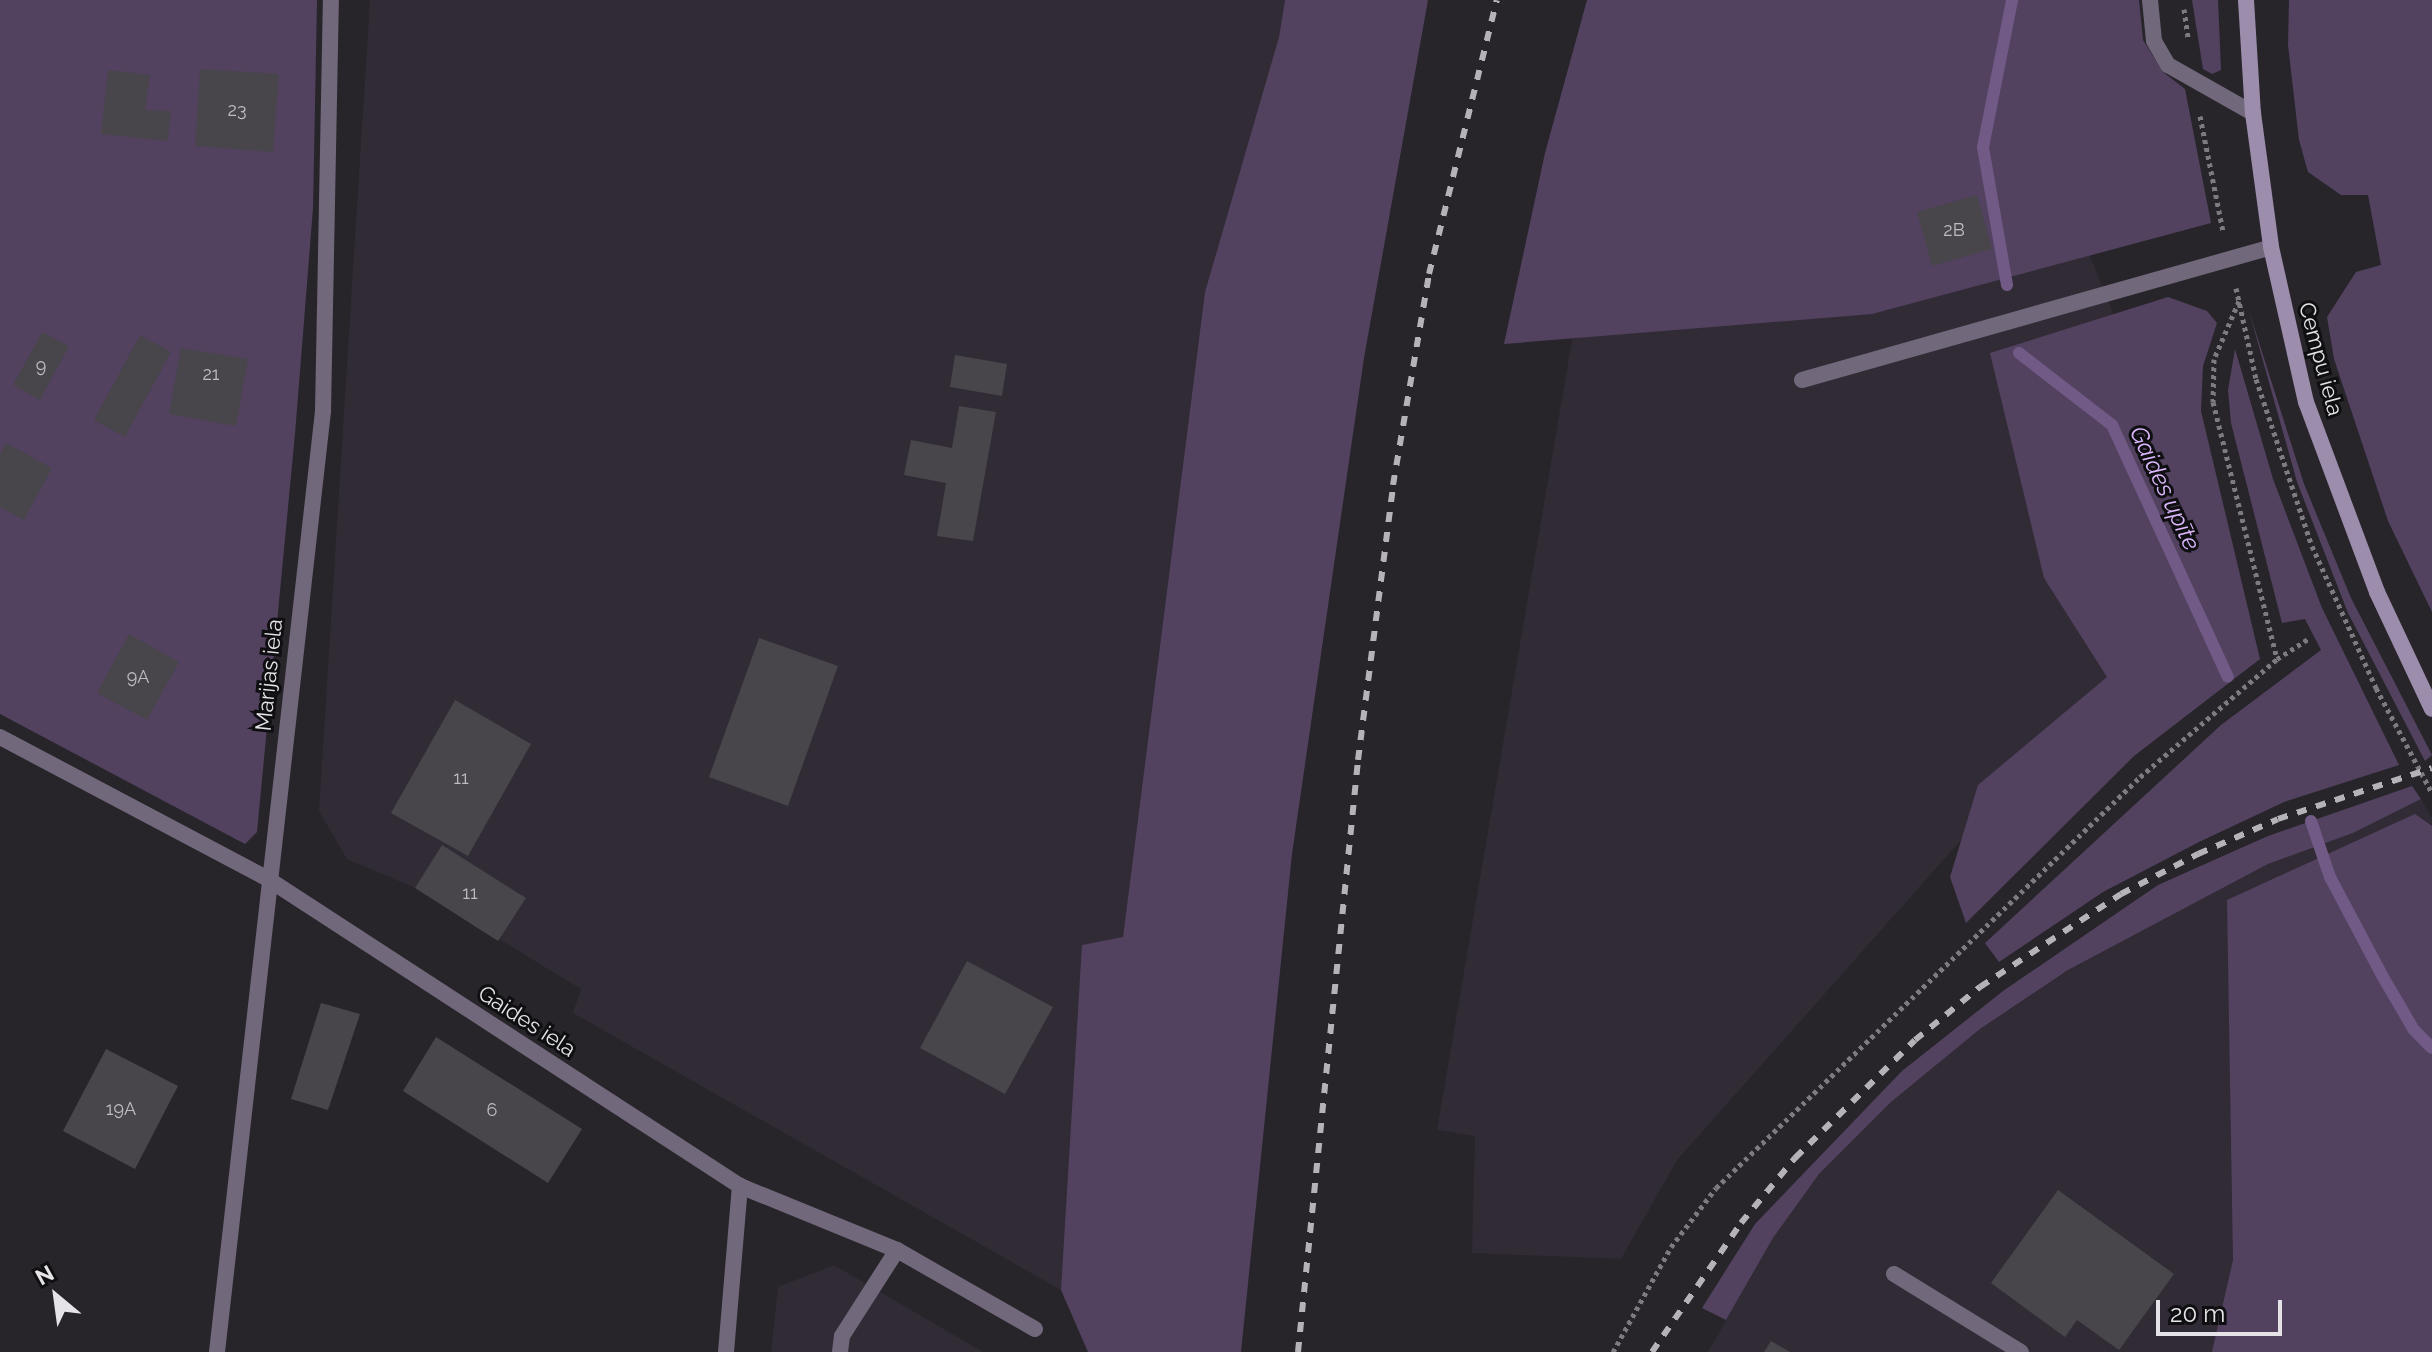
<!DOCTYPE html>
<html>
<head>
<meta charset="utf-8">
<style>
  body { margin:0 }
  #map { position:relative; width:2432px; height:1352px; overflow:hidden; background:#27252a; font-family:Raleway,sans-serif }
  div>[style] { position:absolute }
  .built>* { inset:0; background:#312b36 }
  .green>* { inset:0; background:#524260 }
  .stream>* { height:12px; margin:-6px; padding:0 6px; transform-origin:6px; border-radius:6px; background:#715a86 }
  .building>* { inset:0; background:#48454b }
  .path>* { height:5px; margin-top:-2.5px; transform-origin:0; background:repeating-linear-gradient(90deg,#7d7b7f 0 4px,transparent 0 8px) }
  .service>* { height:16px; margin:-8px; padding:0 8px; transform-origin:8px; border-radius:8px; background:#72687c }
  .minor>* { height:16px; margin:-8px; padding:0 8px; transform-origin:8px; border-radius:8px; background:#72687c }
  .tertiary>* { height:16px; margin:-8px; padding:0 8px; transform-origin:8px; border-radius:8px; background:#72687c }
  .secondary>* { height:16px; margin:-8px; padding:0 8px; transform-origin:8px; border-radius:8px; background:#9d8dad }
  .rail>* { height:6px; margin-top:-3px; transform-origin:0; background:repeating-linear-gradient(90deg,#b5b3b7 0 10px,transparent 0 20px) }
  span { translate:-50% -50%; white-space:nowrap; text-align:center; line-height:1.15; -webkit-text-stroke:6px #0f0e11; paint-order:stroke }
  .number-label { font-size:18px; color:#bebcc0 }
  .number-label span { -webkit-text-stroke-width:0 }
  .street-label { font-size:22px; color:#e5e3e7 }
  .water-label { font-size:24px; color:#dbb7fd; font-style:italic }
  .north { position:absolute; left:16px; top:1256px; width:80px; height:80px; -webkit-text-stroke:6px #0f0e11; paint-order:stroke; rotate:331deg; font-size:22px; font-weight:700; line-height:32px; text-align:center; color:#e5e3e7 }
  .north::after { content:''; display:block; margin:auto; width:28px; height:36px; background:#e5e3e7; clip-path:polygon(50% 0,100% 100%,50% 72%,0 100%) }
  .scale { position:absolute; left:2156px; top:1300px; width:126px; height:36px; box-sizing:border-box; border:4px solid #e5e3e7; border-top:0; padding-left:10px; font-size:24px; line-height:28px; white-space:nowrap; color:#e5e3e7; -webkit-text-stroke:6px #0f0e11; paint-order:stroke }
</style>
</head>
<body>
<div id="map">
  <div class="built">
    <div style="clip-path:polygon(370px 0,1285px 0,1279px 37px,1205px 292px,1123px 937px,1061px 1290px,573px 1013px,581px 989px,415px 888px,347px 859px,319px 811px)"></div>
    <div style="clip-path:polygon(1624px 36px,2083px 239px,2237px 622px,1985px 813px,1677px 1160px,1621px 1259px,1472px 1253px,1475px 1136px,1437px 1130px)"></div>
    <div style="clip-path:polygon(2421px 799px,2432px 818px,2432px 1352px,1708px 1352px,1773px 1238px,1819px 1174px,1891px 1102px,1980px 1029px,2068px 970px,2268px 864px,2353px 833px)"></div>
    <div style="clip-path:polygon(834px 1265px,983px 1352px,771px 1352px,778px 1287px)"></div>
  </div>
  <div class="green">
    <div style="clip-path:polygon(0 0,317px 0,313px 208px,295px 434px,257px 832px,245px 844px,0 714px)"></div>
    <div style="clip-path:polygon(1285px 0,1428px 0,1364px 358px,1292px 854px,1241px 1352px,1088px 1352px,1061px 1290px,1082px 945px,1123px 937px,1205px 292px,1279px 37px)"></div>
    <div style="clip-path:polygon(1587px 0,2139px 0,2143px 40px,2163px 72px,2185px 89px,2211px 223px,1872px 314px,1504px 344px,1545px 153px)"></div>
    <div style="clip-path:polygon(2192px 0,2218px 0,2221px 70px,2212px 74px,2203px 69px)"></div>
    <div style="clip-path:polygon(2289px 0,2432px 0,2432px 612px,2388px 521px,2334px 359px,2327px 317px,2356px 272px,2381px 265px,2368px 195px,2341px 195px,2308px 172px,2299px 140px,2288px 45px)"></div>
    <div style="clip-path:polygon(2168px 297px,2207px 311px,2217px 323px,2203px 366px,2201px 411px,2260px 659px,2134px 756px,1966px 923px,1950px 877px,1978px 785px,2107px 677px,2044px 578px,1990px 353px)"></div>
    <div style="clip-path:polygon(2249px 311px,2304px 484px,2351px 598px,2432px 755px,2425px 761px,2348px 613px,2297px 482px)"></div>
    <div style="clip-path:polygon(2235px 349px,2273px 479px,2322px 608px,2399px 765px,2284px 802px,2199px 842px,2103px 892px,1999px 962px,1985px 943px,2221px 725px,2321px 650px,2305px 619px,2282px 623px,2231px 423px,2228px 390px)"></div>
    <div style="clip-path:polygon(2412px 786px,2421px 799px,2353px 833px,2268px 864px,2068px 970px,1980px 1029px,1891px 1102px,1819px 1174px,1773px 1238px,1726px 1320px,1702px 1308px,1755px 1224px,1902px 1071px,2003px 991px,2158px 885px,2268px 836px)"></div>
    <div style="clip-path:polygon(2415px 814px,2432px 826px,2432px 1352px,2212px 1352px,2233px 1260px,2227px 900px)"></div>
  </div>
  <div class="stream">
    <div style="left:2007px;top:285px;width:140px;rotate:-99.9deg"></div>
    <div style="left:1983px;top:147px;width:150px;rotate:-78.8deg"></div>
    <div style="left:2019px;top:353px;width:118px;rotate:37.7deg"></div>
    <div style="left:2112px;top:425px;width:277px;rotate:65.3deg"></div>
    <div style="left:2311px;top:821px;width:59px;rotate:71.3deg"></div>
    <div style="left:2330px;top:877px;width:113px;rotate:62.1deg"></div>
    <div style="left:2383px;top:977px;width:61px;rotate:59.7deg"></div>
    <div style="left:2414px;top:1030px;width:25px;rotate:45deg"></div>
  </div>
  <div class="building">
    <div style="clip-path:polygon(200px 69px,279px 74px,273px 152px,195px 146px)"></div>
    <div style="clip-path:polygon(108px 70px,150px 75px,145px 110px,171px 111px,168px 141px,101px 134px)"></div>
    <div style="clip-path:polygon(1977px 195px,1992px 249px,1932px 266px,1917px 212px)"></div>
    <div style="clip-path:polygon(42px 332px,69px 346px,40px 400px,13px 385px)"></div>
    <div style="clip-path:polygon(140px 335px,171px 352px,125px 437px,94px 420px)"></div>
    <div style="clip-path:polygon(181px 348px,248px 359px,236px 426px,169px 414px)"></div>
    <div style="clip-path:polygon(955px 355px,1007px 364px,1002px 396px,950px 387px)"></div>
    <div style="clip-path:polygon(959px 406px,996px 412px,973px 541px,937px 536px,946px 483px,904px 475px,911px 440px,952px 448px)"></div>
    <div style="clip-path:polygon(6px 443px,52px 468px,24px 520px,0 507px,0 454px)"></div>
    <div style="clip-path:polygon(129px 634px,179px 662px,147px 720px,97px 693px)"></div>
    <div style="clip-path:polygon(759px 638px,838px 666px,788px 806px,709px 777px)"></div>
    <div style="clip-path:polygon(455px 700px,531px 744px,468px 856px,391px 813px)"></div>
    <div style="clip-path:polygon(442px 845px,526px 898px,498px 941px,415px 888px)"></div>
    <div style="clip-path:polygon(967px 961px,1053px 1007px,1005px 1094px,920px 1048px)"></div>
    <div style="clip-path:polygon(321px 1003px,360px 1014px,328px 1110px,291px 1099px)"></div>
    <div style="clip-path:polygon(436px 1037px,582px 1129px,548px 1183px,403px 1091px)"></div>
    <div style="clip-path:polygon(106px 1049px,178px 1086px,135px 1169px,63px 1131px)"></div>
    <div style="clip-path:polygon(2058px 1190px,2174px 1274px,2119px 1350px,2077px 1320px,2065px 1337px,1991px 1283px)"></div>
    <div style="clip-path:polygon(1771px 1341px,1790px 1352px,1764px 1352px)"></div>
  </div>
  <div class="path">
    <div style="left:2184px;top:9px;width:30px;rotate:82deg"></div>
    <div style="left:2200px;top:116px;width:117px;rotate:78.7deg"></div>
    <div style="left:2236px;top:288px;width:93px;rotate:77.6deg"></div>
    <div style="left:2256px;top:379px;width:176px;rotate:71.5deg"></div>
    <div style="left:2312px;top:546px;width:156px;rotate:65.7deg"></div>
    <div style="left:2376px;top:688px;width:119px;rotate:61.9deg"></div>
    <div style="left:2239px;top:301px;width:63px;rotate:113.3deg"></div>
    <div style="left:2214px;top:359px;width:43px;rotate:91.3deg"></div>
    <div style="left:2213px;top:402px;width:265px;rotate:76deg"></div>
    <div style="left:1613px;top:1352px;width:120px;rotate:-61.1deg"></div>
    <div style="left:1671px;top:1247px;width:74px;rotate:-52.7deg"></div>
    <div style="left:1716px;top:1188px;width:591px;rotate:-44.11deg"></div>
    <div style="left:2140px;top:777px;width:181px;rotate:-40.7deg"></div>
    <div style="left:2277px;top:659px;width:38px;rotate:-33deg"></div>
  </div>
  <div class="service">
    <div style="left:2150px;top:0;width:41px;rotate:84.4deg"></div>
    <div style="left:2154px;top:41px;width:28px;rotate:60deg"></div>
    <div style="left:2168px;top:65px;width:98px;rotate:29.5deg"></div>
    <div style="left:1802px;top:380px;width:487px;rotate:-15.8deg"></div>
    <div style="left:1894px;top:1274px;width:149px;rotate:31.6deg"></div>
    <div style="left:840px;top:1352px;width:16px;rotate:-83deg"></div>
    <div style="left:842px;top:1336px;width:102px;rotate:-57.4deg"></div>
  </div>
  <div class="minor">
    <div style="left:0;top:737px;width:303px;rotate:27.9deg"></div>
    <div style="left:268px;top:879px;width:563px;rotate:33.04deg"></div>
    <div style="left:740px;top:1186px;width:170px;rotate:22.2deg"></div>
    <div style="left:897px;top:1250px;width:159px;rotate:29.8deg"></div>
    <div style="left:726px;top:1352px;width:167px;rotate:-85.2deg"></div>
  </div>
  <div class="tertiary">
    <div style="left:217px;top:1352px;width:947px;rotate:-83.57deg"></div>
    <div style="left:323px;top:411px;width:411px;rotate:-88.9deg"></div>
  </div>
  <div class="secondary">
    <div style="left:2246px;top:0;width:113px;rotate:86.5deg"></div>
    <div style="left:2253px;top:113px;width:135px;rotate:82.3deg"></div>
    <div style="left:2271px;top:247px;width:159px;rotate:77.3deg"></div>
    <div style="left:2306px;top:402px;width:203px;rotate:69.5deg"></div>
    <div style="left:2377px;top:592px;width:129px;rotate:64.8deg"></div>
  </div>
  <div class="rail">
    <div style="left:1298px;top:1352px;width:595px;rotate:-84.21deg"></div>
    <div style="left:1358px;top:760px;width:277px;rotate:-82.7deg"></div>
    <div style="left:1393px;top:485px;width:214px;rotate:-80.3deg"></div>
    <div style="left:1429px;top:274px;width:282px;rotate:-76.1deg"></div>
    <div style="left:1652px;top:1352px;width:157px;rotate:-55.4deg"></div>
    <div style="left:1741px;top:1223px;width:85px;rotate:-50.3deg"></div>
    <div style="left:1795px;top:1158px;width:168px;rotate:-44.5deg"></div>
    <div style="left:1915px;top:1040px;width:84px;rotate:-39.2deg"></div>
    <div style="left:1980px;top:987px;width:169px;rotate:-33.4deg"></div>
    <div style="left:2121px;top:894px;width:87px;rotate:-27.5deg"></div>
    <div style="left:2198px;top:854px;width:87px;rotate:-23.6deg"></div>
    <div style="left:2278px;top:819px;width:162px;rotate:-18.3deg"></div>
  </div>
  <div class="number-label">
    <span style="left:237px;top:110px">23</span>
    <span style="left:1954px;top:230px">2B</span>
    <span style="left:41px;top:366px">9</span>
    <span style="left:211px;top:374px">21</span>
    <span style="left:138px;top:677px">9A</span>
    <span style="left:461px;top:778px">11</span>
    <span style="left:470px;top:893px">11</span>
    <span style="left:121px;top:1109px">19A</span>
    <span style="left:492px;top:1110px">6</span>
  </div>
  <div class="street-label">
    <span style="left:2321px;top:359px;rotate:75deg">Cempu iela</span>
    <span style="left:269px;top:675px;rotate:-84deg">Marijas iela</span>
    <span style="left:527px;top:1021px;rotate:33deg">Gaides iela</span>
  </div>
  <div class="water-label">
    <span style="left:2165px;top:488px;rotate:65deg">Gaides upīte</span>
  </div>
  <div class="north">N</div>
  <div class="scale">20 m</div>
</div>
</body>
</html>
